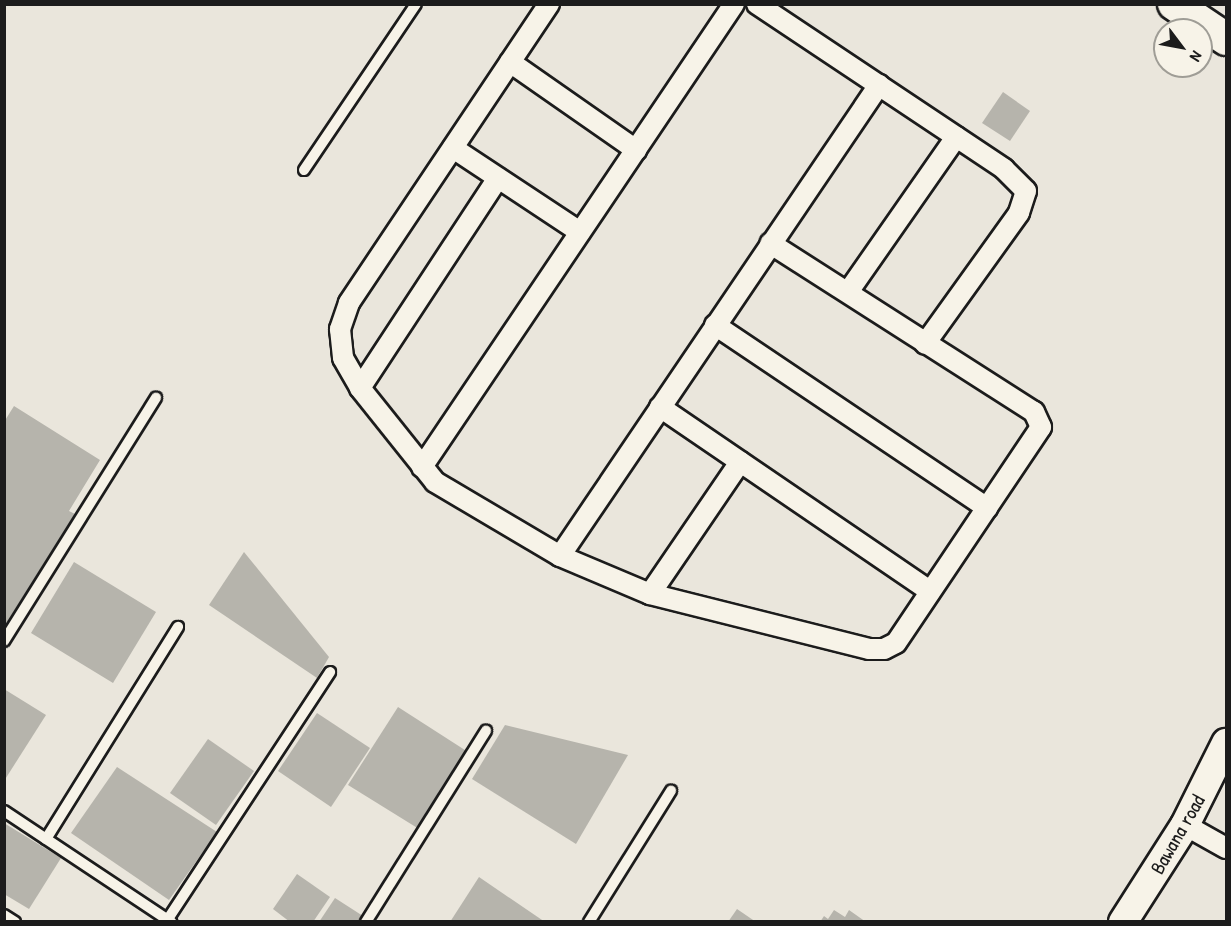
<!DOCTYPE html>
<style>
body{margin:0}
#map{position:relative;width:1231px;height:926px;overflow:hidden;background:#eae6dc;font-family:"Patrick Hand",sans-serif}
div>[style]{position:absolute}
.building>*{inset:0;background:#b6b4ac}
.roads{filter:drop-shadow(2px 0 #1c1c1c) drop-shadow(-2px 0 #1c1c1c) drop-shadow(0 2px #1c1c1c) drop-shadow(0 -2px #1c1c1c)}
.service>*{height:10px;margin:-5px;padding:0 5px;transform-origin:5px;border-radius:5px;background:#f7f3e8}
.minor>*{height:20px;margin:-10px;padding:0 10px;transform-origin:10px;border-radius:10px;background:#f7f3e8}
.secondary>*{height:28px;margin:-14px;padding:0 14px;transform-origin:14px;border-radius:14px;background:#f7f3e8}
.primary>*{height:32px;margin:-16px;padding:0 16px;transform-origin:16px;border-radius:16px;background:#f7f3e8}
span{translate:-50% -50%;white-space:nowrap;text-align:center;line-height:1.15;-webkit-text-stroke:4.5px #f7f3e8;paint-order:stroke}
.street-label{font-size:20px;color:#1c1c1c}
.frame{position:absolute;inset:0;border:6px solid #1c1c1c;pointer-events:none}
.north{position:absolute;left:1153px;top:18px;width:60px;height:60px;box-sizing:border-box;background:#f7f3e8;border:2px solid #9f9d96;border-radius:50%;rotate:122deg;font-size:16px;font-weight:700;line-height:24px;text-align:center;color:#1c1c1c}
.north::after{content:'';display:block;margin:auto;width:21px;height:27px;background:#1c1c1c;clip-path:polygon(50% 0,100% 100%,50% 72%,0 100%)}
</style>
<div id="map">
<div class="building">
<i style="clip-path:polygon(1003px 92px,1030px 111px,1010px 141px,982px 123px)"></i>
<i style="clip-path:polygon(14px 406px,100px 460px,69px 511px,75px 514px,4px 627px,4px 422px)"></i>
<i style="clip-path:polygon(244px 552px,329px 657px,317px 678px,209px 605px)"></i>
<i style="clip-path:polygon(74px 562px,156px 612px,113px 683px,31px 633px)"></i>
<i style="clip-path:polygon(4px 689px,46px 715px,4px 781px)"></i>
<i style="clip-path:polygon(398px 707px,468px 752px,419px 829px,348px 785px)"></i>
<i style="clip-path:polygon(317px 713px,370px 748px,331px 807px,278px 771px)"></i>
<i style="clip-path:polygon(505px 725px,628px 755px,576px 844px,472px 779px)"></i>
<i style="clip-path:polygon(208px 739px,254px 771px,216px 825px,170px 793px)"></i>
<i style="clip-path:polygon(117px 767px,217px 832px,169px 900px,71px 833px)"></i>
<i style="clip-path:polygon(4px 823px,61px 858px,29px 909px,4px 894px)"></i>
<i style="clip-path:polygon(297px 874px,330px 897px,313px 922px,290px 922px,273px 909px)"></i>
<i style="clip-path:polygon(479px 877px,545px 922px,450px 922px)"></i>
<i style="clip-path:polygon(335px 898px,363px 916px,359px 922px,319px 922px)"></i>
<i style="clip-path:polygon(737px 909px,756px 922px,728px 922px)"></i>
<i style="clip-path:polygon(834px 910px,845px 917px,849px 910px,866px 922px,820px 922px,824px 916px,828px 919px)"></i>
</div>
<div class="roads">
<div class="service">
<i style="left:304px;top:170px;width:200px;rotate:-56deg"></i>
<i style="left:4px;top:641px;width:287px;rotate:-58deg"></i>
<i style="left:4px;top:811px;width:201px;rotate:33.6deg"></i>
<i style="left:46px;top:839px;width:250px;rotate:-58.1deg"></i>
<i style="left:4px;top:915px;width:13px;rotate:32deg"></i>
<i style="left:166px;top:922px;width:299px;rotate:-56.7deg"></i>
<i style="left:366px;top:922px;width:226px;rotate:-57.9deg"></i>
<i style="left:589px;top:922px;width:155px;rotate:-58deg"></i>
</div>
<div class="minor">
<i style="left:549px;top:4px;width:360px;rotate:123.8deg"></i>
<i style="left:349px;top:303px;width:28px;rotate:109deg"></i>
<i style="left:340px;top:329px;width:29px;rotate:84deg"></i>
<i style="left:343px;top:358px;width:34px;rotate:60deg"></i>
<i style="left:360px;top:388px;width:120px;rotate:51.4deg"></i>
<i style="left:435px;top:482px;width:145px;rotate:30.6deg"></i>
<i style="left:560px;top:556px;width:98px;rotate:22.9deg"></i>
<i style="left:650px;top:594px;width:226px;rotate:14.1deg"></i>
<i style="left:869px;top:649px;width:15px"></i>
<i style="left:884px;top:649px;width:13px;rotate:-27deg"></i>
<i style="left:896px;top:643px;width:260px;rotate:-56.1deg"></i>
<i style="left:1041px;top:427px;width:17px;rotate:-115deg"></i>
<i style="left:1034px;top:412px;width:313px;rotate:-147.4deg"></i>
<i style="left:757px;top:4px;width:297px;rotate:33.7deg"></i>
<i style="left:1004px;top:169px;width:31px;rotate:45deg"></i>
<i style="left:1026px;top:191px;width:23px;rotate:108deg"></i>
<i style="left:1019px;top:213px;width:161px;rotate:125.7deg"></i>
<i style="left:510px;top:62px;width:154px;rotate:34.9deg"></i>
<i style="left:453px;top:148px;width:152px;rotate:33.5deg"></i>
<i style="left:848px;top:292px;width:189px;rotate:-55.1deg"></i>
<i style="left:715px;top:325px;width:328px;rotate:33.9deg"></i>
<i style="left:360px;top:388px;width:251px;rotate:-56.7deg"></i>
<i style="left:660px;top:407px;width:327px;rotate:34.3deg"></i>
<i style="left:422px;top:467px;width:558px;rotate:-56.03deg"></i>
<i style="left:560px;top:556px;width:569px;rotate:-55.89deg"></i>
<i style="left:650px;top:594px;width:160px;rotate:-55.7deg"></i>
<i style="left:1185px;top:825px;width:47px;rotate:29.3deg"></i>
</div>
<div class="secondary">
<i style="left:1123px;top:922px;width:115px;rotate:-57.4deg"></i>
<i style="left:1185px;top:825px;width:92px;rotate:-63.4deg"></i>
</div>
<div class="primary">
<i style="left:1174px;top:4px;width:63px;rotate:33.9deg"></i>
</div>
</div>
<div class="street-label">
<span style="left:1177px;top:834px;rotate:-60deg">Bawana road</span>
</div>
<div class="frame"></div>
<div class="north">N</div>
</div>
